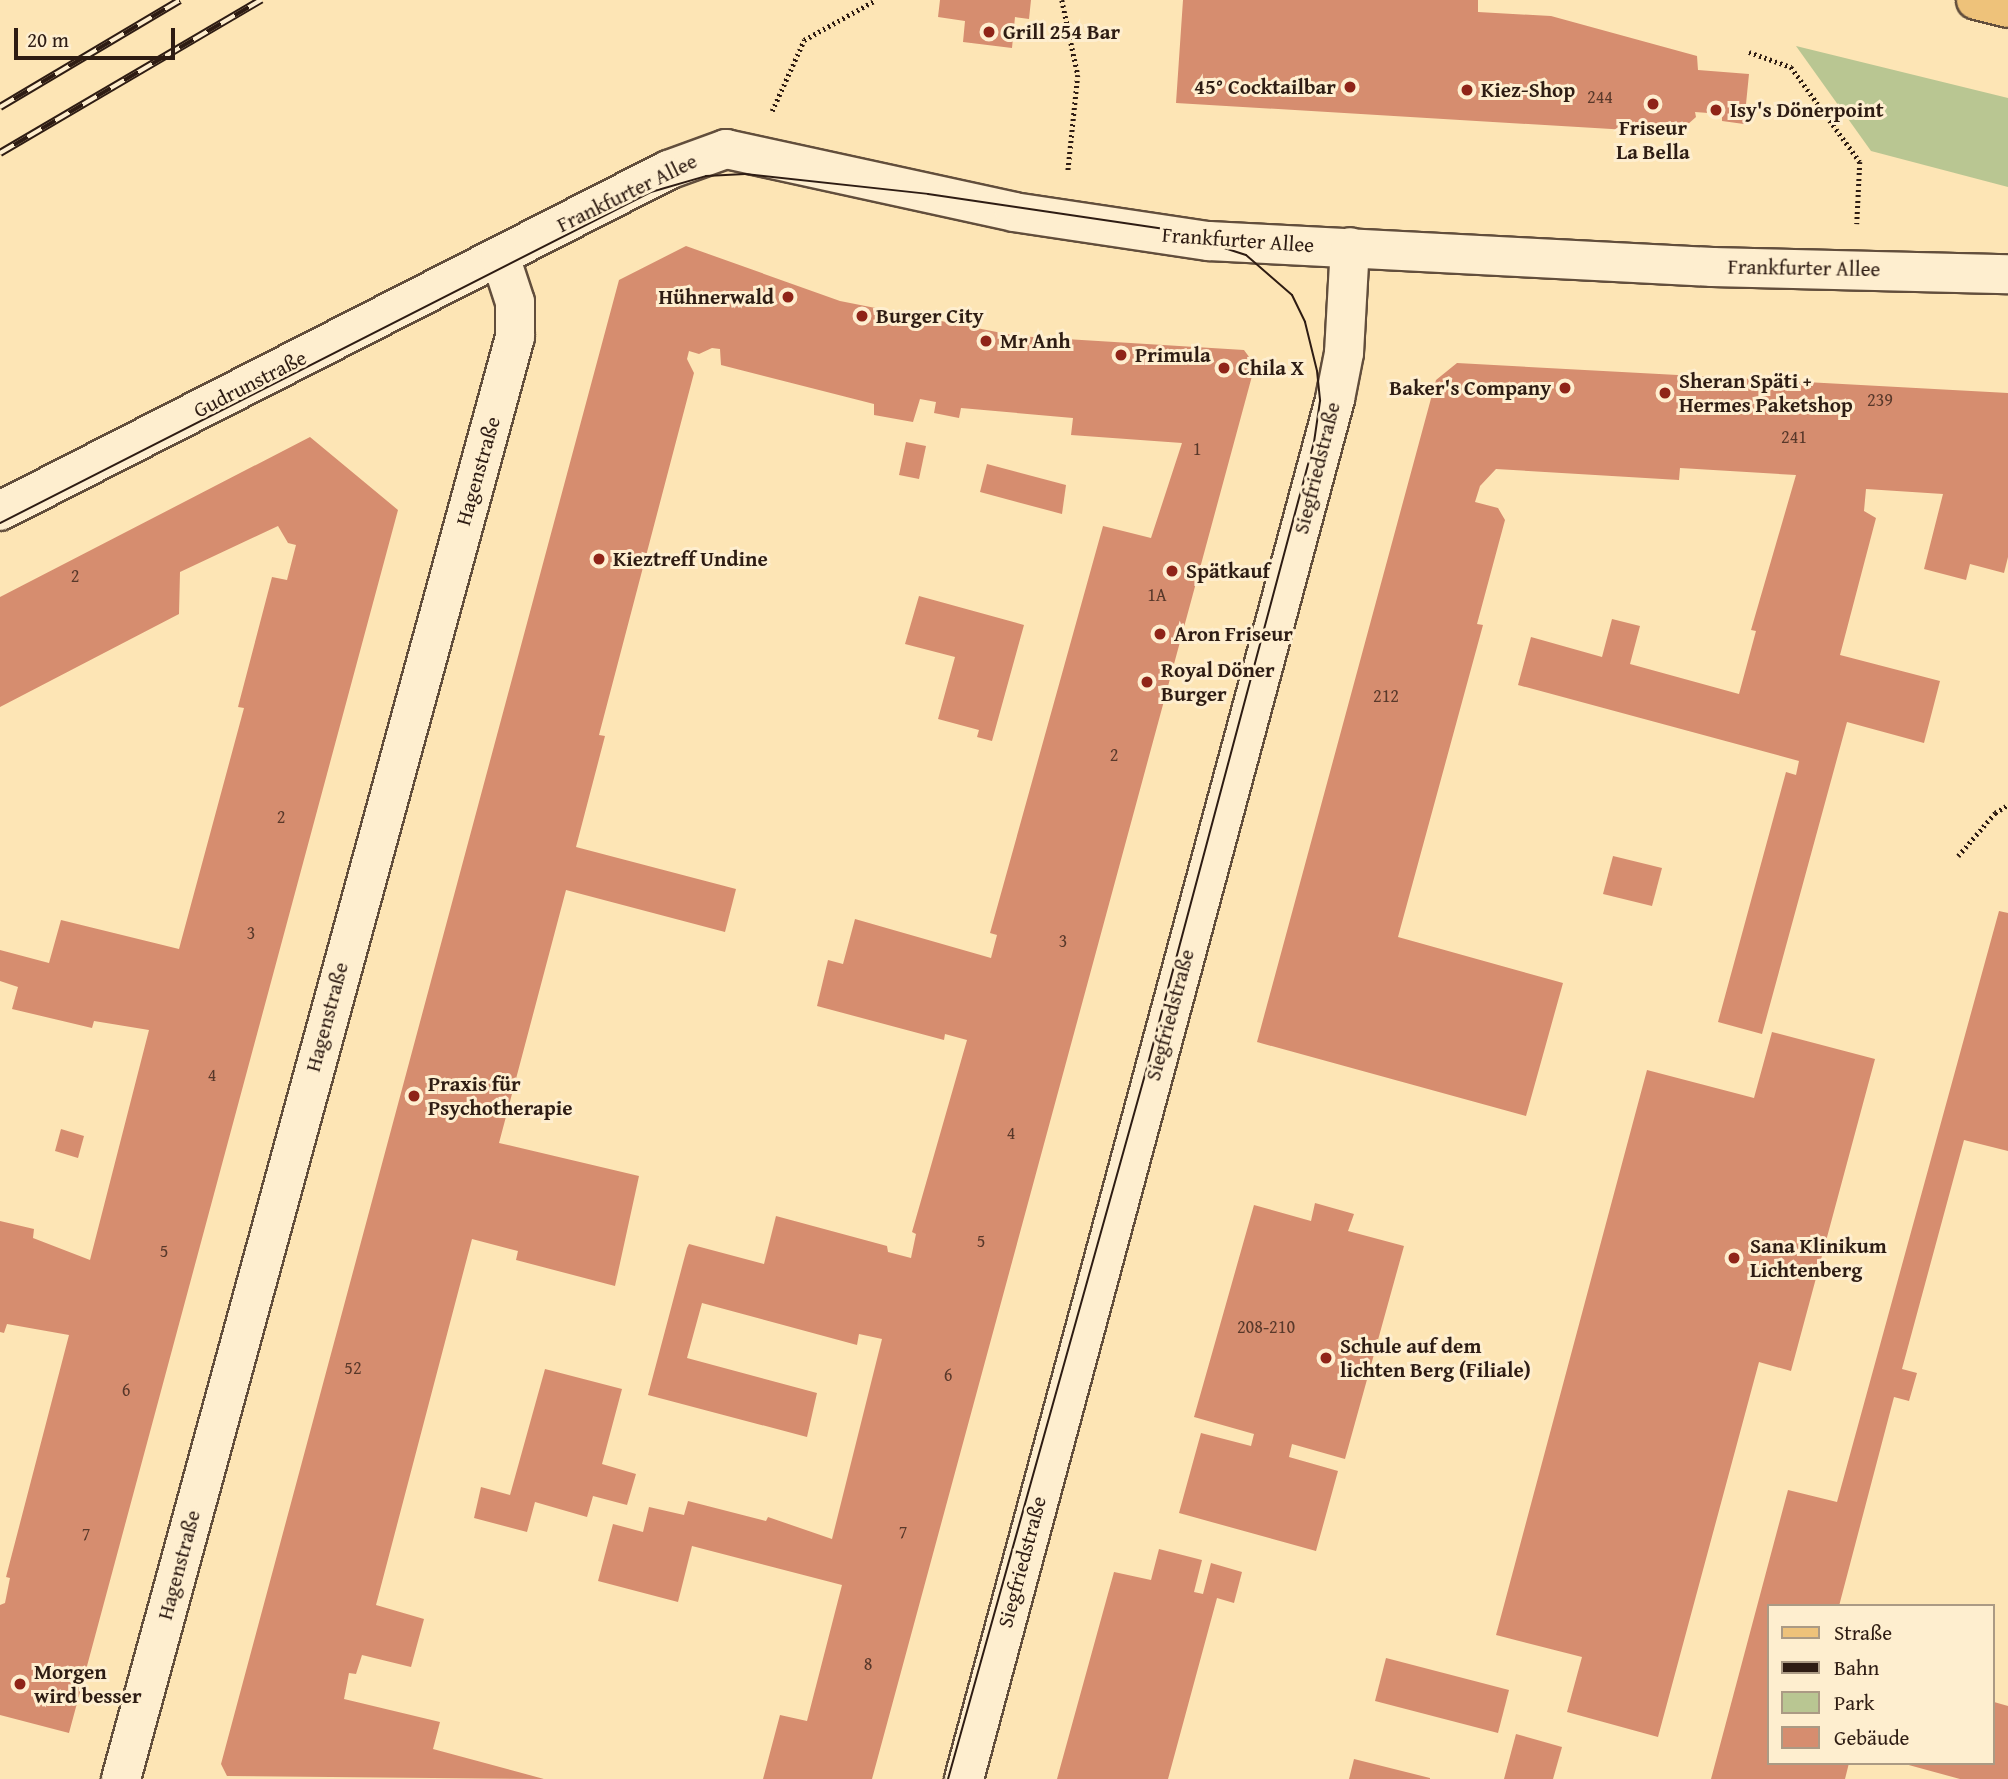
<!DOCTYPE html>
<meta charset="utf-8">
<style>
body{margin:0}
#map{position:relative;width:2008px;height:1779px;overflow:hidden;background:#fde5b5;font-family:"Gentium Book Plus",serif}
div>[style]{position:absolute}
.green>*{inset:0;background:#b9c692}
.building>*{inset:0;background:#d68d6f}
.path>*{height:4.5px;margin-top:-2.25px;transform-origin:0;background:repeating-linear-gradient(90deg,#2e1c13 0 2px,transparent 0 5.5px)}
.roads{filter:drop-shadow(2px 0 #624e3c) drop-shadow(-2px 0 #624e3c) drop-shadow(0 2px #624e3c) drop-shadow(0 -2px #624e3c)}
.street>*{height:38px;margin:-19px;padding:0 19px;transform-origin:19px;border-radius:19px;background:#feeecf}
.primary>*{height:38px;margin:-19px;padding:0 19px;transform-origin:19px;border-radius:19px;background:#eec27a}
.tram>*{height:2px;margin:-1px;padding:0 1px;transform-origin:1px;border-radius:1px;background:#2e1c13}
.rail>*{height:8px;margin-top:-4px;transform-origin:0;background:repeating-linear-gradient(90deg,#feeecf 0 16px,#2e1c13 0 32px);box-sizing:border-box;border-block:2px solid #2e1c13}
.dots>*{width:19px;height:19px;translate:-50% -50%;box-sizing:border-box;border:4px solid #feeecf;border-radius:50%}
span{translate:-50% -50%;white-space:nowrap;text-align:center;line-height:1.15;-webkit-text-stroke:6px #feeecf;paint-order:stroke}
.number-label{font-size:18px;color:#58382a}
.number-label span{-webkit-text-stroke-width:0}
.poi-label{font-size:21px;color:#2e1c13;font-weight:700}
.left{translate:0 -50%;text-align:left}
.right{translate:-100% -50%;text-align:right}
.street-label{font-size:21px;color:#2e1c13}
.legend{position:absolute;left:1767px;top:1604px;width:228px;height:161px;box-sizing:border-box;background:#feeecf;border:2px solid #ab9a84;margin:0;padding:9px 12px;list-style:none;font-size:21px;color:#2e1c13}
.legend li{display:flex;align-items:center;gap:14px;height:35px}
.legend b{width:35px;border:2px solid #ab9a84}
.scale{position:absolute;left:14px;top:28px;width:161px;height:32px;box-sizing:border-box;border:4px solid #2e1c13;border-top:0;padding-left:9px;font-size:21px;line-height:24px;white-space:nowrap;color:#2e1c13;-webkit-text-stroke:5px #feeecf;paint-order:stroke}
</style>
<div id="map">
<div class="green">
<i style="clip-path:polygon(1796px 46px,2008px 98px,2008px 187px,1871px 151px)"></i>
</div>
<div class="building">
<i style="clip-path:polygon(940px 0,1031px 0,1029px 19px,1015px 17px,1012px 48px,963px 42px,965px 21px,938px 17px)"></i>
<i style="clip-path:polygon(1183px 0,1478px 0,1478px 12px,1551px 16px,1697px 56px,1698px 70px,1749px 74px,1744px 124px,1722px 121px,1722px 114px,1695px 112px,1696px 117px,1678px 133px,1176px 103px)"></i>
<i style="clip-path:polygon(686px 246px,840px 301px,1017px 336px,1244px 350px,1255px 365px,872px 1779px,763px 1779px,780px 1715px,807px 1721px,842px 1585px,692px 1546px,678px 1602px,598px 1581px,613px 1524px,643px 1532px,649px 1507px,684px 1515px,688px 1501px,766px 1521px,768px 1517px,832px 1539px,882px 1339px,859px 1334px,857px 1345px,702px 1303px,687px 1358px,817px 1393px,807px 1437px,648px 1395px,687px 1248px,689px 1244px,764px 1264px,776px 1216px,887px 1246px,888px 1252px,911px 1258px,916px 1234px,912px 1232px,967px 1040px,945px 1034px,944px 1040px,817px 1006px,828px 960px,843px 964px,855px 919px,991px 958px,997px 935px,990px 933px,1103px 526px,1151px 538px,1182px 443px,1071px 435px,1073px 418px,961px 408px,959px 418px,934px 413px,936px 402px,920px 399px,913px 422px,874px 415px,874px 404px,721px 365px,720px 349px,712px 348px,699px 354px,689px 351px,687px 359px,694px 373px,599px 735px,605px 736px,576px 847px,736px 889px,725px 932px,566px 890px,499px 1143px,639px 1176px,615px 1286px,516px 1260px,518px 1251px,472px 1239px,376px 1605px,424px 1619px,411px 1667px,362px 1655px,356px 1674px,349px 1673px,344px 1699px,440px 1722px,433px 1749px,544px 1779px,227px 1776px,221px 1764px,619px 280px)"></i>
<i style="clip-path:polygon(1457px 363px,2008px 393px,2008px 557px,2004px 573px,1970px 564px,1966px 580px,1924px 569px,1943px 494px,1866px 489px,1864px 511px,1876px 518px,1840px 655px,1940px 681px,1924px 743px,1847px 722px,1762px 1034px,1718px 1022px,1786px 772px,1796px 775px,1799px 761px,1518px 685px,1531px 637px,1602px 657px,1612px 619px,1640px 626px,1630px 664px,1739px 694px,1756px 631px,1751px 630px,1796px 475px,1680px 468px,1679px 480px,1496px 469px,1480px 486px,1475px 502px,1498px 508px,1505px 520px,1477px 624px,1483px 625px,1398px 937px,1563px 983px,1526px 1116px,1257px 1042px,1436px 380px)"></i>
<i style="clip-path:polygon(310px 437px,398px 510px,69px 1733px,0 1715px,0 1605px,5px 1603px,10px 1578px,6px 1577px,69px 1335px,7px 1324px,4px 1333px,0 1332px,0 1221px,34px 1229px,33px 1238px,90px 1260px,149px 1030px,94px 1021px,92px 1028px,12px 1009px,18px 987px,0 981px,0 950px,49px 963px,61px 920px,179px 949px,244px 708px,238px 707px,272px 577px,287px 580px,296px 545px,288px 543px,278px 526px,180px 572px,179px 614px,0 707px,0 597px)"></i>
<i style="clip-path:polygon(906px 442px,926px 446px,919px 479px,899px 475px)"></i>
<i style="clip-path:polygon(987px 464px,1066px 485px,1062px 514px,980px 492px)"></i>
<i style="clip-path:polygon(919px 596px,1024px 625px,992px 741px,977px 737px,979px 730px,938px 719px,955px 657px,905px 644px)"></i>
<i style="clip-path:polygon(1613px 856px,1662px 868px,1652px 906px,1603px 894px)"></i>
<i style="clip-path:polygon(1999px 911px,2008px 913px,2008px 1151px,1964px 1140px,1902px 1369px,1917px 1373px,1909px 1401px,1894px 1397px,1839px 1606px,1768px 1606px,1768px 1763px,1849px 1763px,1845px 1779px,1711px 1779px,1788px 1490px,1837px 1502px)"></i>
<i style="clip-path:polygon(1772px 1032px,1875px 1059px,1791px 1371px,1759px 1362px,1658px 1737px,1567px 1712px,1582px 1657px,1496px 1635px,1647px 1070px,1754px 1098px)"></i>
<i style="clip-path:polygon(61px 1129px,84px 1136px,78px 1158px,55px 1151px)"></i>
<i style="clip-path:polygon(1315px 1203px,1354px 1214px,1348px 1231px,1404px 1246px,1345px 1459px,1292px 1444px,1289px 1457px,1338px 1471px,1316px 1551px,1179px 1513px,1201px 1433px,1251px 1446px,1254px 1434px,1194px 1417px,1254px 1205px,1311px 1221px)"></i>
<i style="clip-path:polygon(545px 1369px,622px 1389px,602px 1464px,636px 1474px,627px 1505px,593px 1496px,587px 1517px,535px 1502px,527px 1532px,474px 1518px,481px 1487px,510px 1495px)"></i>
<i style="clip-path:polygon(1159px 1549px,1202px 1560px,1194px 1592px,1203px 1594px,1211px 1563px,1242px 1572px,1234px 1603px,1217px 1598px,1168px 1779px,1057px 1779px,1114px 1572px,1151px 1580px)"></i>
<i style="clip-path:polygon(1386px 1658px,1509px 1690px,1498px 1733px,1375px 1701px)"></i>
<i style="clip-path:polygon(1994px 1702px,2008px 1706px,2008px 1779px,1960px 1779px,1905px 1764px,1992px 1763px)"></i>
<i style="clip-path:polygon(1516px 1734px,1562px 1747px,1553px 1779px,1504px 1779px)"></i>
<i style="clip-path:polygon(1354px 1759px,1430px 1778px,1430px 1779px,1349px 1779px)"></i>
</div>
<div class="path">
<i style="left:1062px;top:0;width:77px;rotate:78deg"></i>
<i style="left:1078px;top:75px;width:98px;rotate:95.9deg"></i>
<i style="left:1749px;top:52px;width:45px;rotate:19.7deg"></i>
<i style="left:1791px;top:67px;width:117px;rotate:54deg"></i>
<i style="left:1860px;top:162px;width:62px;rotate:92.8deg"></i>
<i style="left:772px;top:111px;width:78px;rotate:-65.7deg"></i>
<i style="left:804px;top:40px;width:82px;rotate:-29.1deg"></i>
<i style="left:1958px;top:856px;width:57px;rotate:-49.3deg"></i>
<i style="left:1995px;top:813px;width:15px;rotate:-32deg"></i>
</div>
<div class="roads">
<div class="street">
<i style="left:0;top:511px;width:750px;rotate:-27.04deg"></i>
<i style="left:668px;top:170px;width:62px;rotate:-19.9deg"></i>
<i style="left:726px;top:149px;width:295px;rotate:12.3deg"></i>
<i style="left:1014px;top:212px;width:197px;rotate:8.5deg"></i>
<i style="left:1209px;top:241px;width:504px;rotate:2.96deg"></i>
<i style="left:1712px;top:267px;width:296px;rotate:1.4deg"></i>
<i style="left:121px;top:1779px;width:1495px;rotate:-74.72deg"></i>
<i style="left:515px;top:337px;width:35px;rotate:-90deg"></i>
<i style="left:515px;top:302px;width:48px;rotate:-108.1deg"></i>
<i style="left:964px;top:1779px;width:1429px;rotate:-74.95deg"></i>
<i style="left:1335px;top:399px;width:47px;rotate:-78.9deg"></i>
<i style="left:1344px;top:353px;width:106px;rotate:-86.8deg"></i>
</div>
<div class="primary">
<i style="left:1976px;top:0;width:33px;rotate:14deg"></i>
</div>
</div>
<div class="tram">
<i style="left:0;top:523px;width:730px;rotate:-26.95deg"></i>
<i style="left:651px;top:192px;width:57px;rotate:-16.2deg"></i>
<i style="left:706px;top:176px;width:39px;rotate:-3deg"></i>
<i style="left:745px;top:174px;width:184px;rotate:6.2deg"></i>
<i style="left:928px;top:194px;width:241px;rotate:8.4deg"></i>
<i style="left:1166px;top:229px;width:84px;rotate:18deg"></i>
<i style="left:1246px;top:255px;width:61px;rotate:41deg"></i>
<i style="left:1292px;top:295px;width:30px;rotate:64deg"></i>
<i style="left:1305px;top:322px;width:50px;rotate:76.2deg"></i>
<i style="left:1317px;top:371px;width:30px;rotate:84deg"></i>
<i style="left:1320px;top:401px;width:41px;rotate:98.3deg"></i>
<i style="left:1314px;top:442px;width:651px;rotate:104.95deg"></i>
<i style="left:1146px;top:1071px;width:735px;rotate:105.62deg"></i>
</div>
<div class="rail">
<i style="left:0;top:107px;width:209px;rotate:-30.7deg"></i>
<i style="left:0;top:153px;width:303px;rotate:-30.4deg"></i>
</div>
<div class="dots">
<i style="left:989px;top:32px;background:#8f2418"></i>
<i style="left:1350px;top:87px;background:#8f2418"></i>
<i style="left:1467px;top:90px;background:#8f2418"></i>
<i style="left:1653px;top:104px;background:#8f2418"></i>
<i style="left:1716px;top:110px;background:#8f2418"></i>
<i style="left:788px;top:297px;background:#8f2418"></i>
<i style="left:862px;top:316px;background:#8f2418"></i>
<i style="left:986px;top:341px;background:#8f2418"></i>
<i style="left:1121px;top:355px;background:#8f2418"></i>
<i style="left:1224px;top:368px;background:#8f2418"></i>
<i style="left:1565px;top:388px;background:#8f2418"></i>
<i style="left:1665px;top:393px;background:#8f2418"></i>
<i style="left:599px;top:559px;background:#8f2418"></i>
<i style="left:1172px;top:571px;background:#8f2418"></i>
<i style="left:1160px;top:634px;background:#8f2418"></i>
<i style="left:1147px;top:682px;background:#8f2418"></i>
<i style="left:414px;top:1096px;background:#8f2418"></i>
<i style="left:1734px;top:1258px;background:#8f2418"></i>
<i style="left:1326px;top:1358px;background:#8f2418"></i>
<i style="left:20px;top:1684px;background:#8f2418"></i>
</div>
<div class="number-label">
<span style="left:1600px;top:97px">244</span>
<span style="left:1880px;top:400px">239</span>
<span style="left:1794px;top:437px">241</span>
<span style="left:1197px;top:449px">1</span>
<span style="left:75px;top:576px">2</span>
<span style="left:1157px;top:595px">1A</span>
<span style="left:1386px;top:696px">212</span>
<span style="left:1114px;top:755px">2</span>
<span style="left:281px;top:817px">2</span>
<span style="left:251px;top:933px">3</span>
<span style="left:1063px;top:941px">3</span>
<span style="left:212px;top:1075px">4</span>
<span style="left:1011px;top:1133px">4</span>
<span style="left:981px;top:1241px">5</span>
<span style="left:164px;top:1251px">5</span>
<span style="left:1266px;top:1327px">208-210</span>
<span style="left:353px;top:1368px">52</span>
<span style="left:948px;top:1375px">6</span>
<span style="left:126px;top:1390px">6</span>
<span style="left:903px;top:1532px">7</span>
<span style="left:86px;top:1534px">7</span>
<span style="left:868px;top:1664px">8</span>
</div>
<div class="poi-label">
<span class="left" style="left:1003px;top:32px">Grill 254 Bar</span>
<span class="right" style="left:1336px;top:87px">45° Cocktailbar</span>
<span class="left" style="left:1481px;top:90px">Kiez-Shop</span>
<span class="left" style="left:1730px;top:110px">Isy's Dönerpoint</span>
<span style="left:1653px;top:140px">Friseur<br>La Bella</span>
<span class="right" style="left:774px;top:297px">Hühnerwald</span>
<span class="left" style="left:876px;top:316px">Burger City</span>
<span class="left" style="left:1000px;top:341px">Mr Anh</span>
<span class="left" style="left:1135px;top:355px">Primula</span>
<span class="left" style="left:1238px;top:368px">Chila X</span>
<span class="left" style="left:1679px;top:393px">Sheran Späti +<br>Hermes Paketshop</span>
<span class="right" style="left:1551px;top:388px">Baker's Company</span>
<span class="left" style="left:613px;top:559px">Kieztreff Undine</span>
<span class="left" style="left:1186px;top:571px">Spätkauf</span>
<span class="left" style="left:1174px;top:634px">Aron Friseur</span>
<span class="left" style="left:1161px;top:682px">Royal Döner<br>Burger</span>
<span class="left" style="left:428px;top:1096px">Praxis für<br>Psychotherapie</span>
<span class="left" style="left:1750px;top:1258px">Sana Klinikum<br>Lichtenberg</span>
<span class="left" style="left:1340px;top:1358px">Schule auf dem<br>lichten Berg (Filiale)</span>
<span class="left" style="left:34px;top:1684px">Morgen<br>wird besser</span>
</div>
<div class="street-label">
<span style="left:627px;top:193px;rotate:-26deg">Frankfurter Allee</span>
<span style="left:1238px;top:240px;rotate:4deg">Frankfurter Allee</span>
<span style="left:1804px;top:268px;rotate:1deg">Frankfurter Allee</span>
<span style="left:250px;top:384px;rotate:-27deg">Gudrunstraße</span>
<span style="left:1317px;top:468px;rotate:-76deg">Siegfriedstraße</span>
<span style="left:478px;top:471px;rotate:-74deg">Hagenstraße</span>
<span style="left:1170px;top:1015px;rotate:-75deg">Siegfriedstraße</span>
<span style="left:327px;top:1017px;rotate:-75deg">Hagenstraße</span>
<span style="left:1022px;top:1562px;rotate:-75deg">Siegfriedstraße</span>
<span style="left:179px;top:1565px;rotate:-75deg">Hagenstraße</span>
</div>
<ul class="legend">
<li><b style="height:9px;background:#eec27a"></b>Straße</li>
<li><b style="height:9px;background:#2e1c13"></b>Bahn</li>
<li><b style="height:19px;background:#b9c692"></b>Park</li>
<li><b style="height:19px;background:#d68d6f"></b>Gebäude</li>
</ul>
<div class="scale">20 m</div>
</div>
